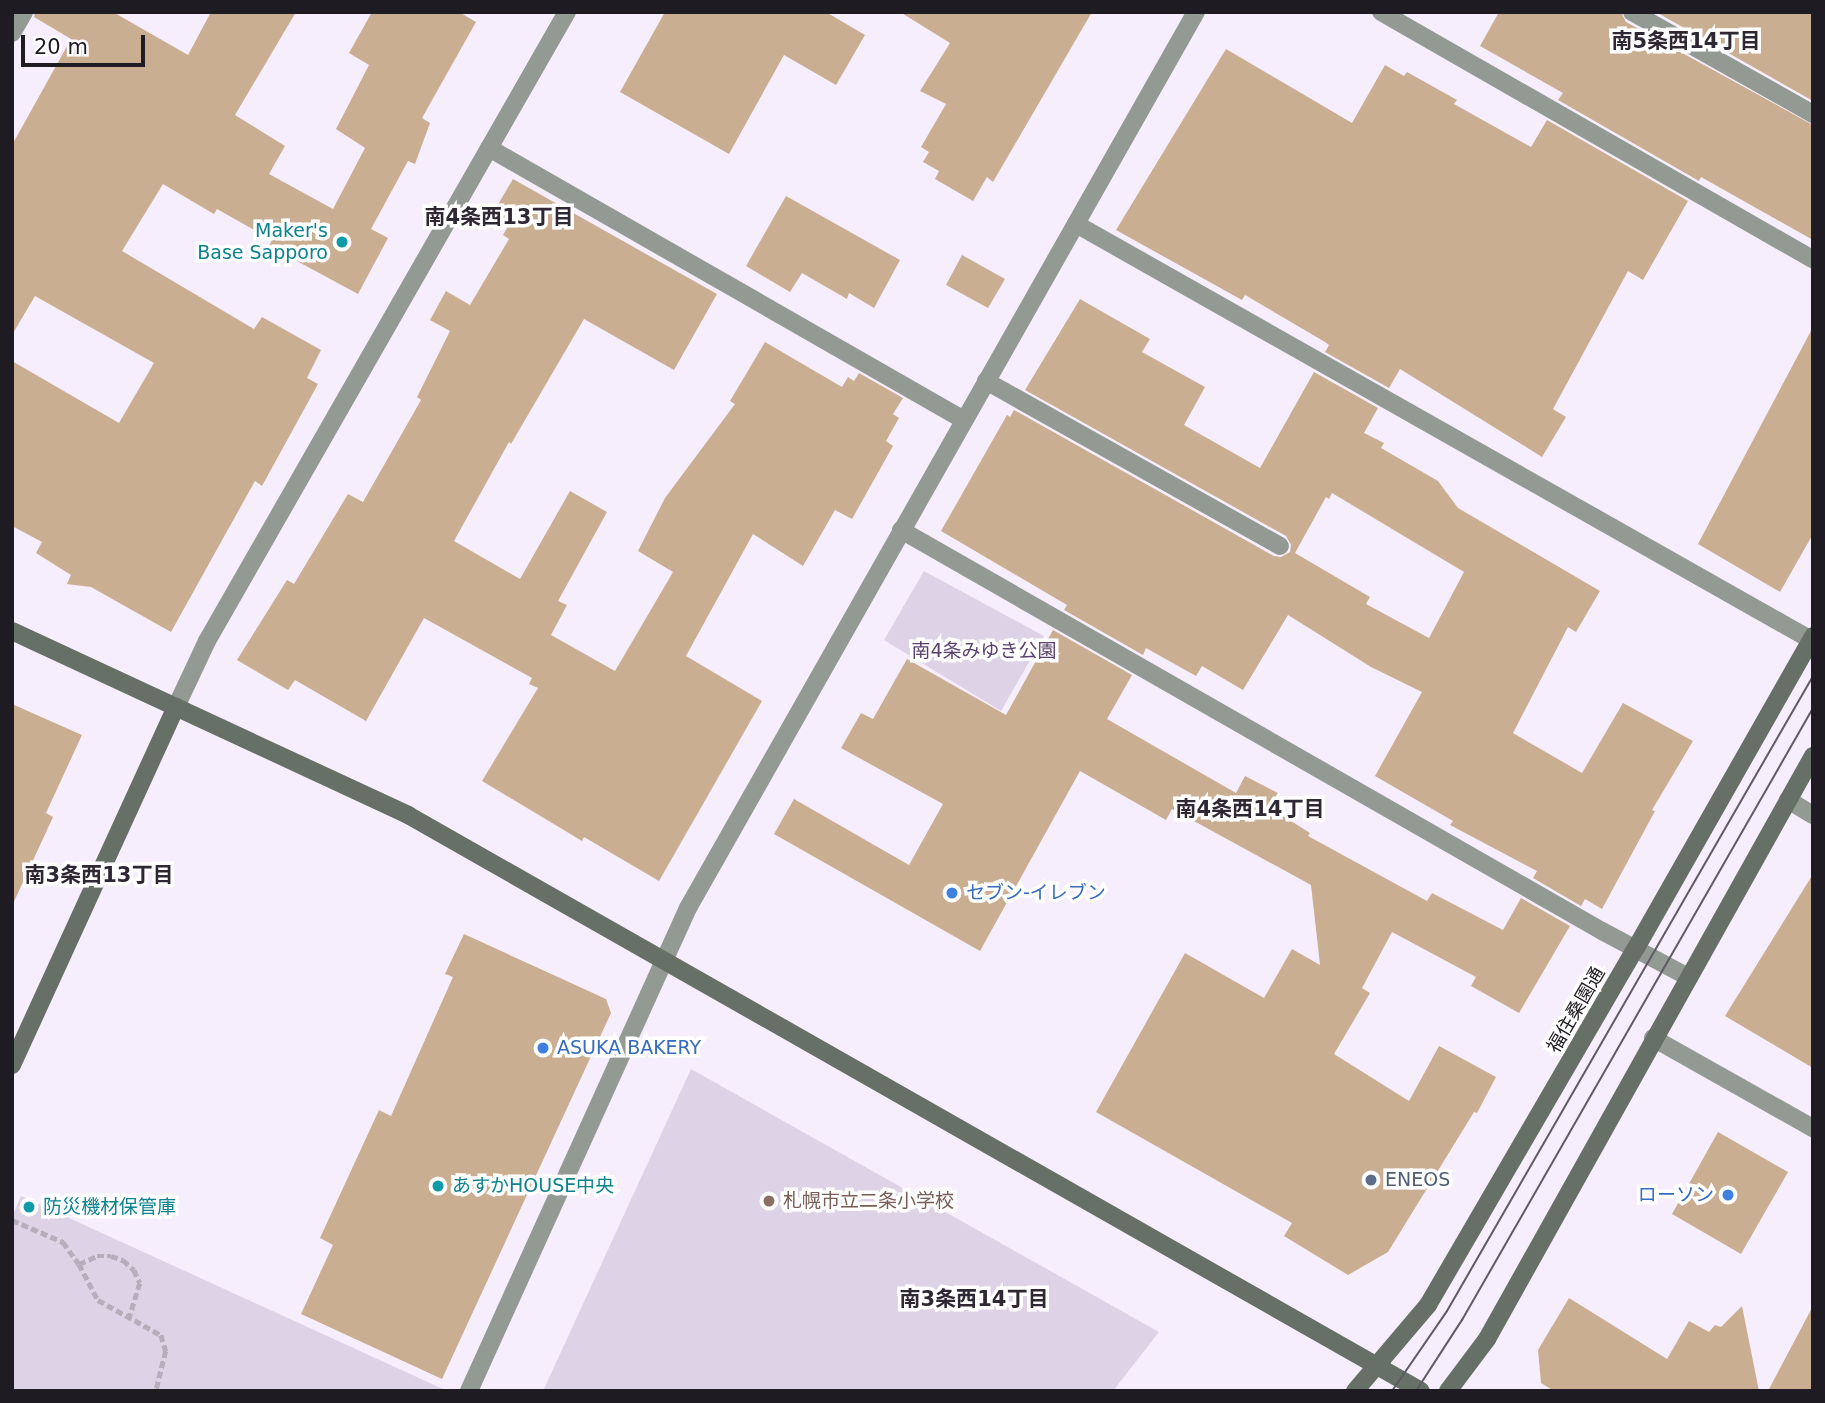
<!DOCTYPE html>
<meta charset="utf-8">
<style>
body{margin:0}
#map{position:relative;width:1825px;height:1403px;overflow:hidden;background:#f7eefd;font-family:"DejaVu Sans","Noto Sans JP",sans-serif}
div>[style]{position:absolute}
.green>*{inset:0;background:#ded2e7}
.building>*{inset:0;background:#caae92}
.path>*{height:4.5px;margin-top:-2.25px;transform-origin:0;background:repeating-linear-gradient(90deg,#b6aebb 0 7px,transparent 0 10.5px)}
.lane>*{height:18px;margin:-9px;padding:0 9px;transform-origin:9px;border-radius:9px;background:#939a94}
.street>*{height:18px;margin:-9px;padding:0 9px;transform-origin:9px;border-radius:9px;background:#939a94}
.secondary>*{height:18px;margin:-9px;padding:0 9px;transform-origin:9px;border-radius:9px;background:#667067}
.tram>*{height:2px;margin:-1px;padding:0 1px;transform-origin:1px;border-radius:1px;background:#5f5a63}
.dots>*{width:19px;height:19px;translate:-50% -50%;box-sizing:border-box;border:4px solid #fff;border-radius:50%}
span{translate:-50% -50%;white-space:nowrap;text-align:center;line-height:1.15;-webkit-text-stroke:7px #fff;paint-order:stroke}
.culture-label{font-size:19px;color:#0d838f}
.right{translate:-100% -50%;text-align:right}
.left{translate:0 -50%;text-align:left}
.park-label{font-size:19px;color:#5c406e}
.shop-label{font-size:19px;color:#366cbe}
.street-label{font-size:19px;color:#1f1b22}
.service-label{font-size:19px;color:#4e5e75}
.education-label{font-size:19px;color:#785e54}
.neighbourhood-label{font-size:21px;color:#2f2734;font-weight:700}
.frame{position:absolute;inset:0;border:14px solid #1f1b22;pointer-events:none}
.scale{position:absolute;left:21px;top:35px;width:124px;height:32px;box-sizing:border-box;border:4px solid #1f1b22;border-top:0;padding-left:9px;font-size:21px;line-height:24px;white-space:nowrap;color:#1f1b22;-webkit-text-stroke:5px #fff;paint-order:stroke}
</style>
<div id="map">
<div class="green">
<i style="clip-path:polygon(924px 571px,1044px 636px,1001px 711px,884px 640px)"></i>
<i style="clip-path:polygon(691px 1069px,1159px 1332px,1113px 1391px,543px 1391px)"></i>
<i style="clip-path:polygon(21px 1196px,443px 1389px,442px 1391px,12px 1391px,12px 1217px)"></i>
</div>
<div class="building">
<i style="clip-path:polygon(35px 12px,113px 12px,188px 55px,211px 12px,296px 12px,235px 115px,285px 146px,269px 174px,333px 209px,365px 148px,336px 129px,369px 65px,349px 53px,372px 12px,459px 12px,476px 22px,422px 118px,430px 123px,415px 164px,408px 161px,371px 229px,388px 238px,358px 294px,269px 246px,272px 240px,217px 209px,214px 214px,163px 184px,122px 251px,254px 329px,262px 317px,321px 350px,307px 378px,318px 384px,262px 486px,255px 481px,171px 632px,91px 587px,67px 584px,71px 575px,36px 553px,42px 542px,12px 526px,12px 361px,119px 423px,154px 363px,35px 296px,12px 335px,12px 145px,71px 39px,34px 17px)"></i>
<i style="clip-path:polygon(665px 12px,826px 12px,865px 35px,836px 85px,784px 55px,729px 154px,620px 92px)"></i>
<i style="clip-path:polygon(900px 12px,1092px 12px,993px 182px,987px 177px,973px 201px,935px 179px,939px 171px,923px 162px,929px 152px,921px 147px,946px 104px,920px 91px,950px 43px)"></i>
<i style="clip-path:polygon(1499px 12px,1621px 12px,1626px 22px,1813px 125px,1813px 240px,1701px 177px,1699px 181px,1558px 100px,1563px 93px,1480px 46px)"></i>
<i style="clip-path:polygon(1656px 12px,1813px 12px,1813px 101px)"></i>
<i style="clip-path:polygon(1226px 49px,1352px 123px,1385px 65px,1404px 76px,1407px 72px,1457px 100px,1454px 104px,1531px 147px,1547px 120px,1688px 201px,1643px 280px,1628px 271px,1553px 409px,1566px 417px,1542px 457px,1400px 369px,1389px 388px,1325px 352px,1329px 345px,1325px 342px,1245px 295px,1242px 300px,1116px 230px)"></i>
<i style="clip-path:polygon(513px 179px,717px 294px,674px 370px,584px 319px,511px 444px,509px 442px,454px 541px,520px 579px,570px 491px,607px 512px,558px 601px,567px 605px,551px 635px,615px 671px,673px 572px,638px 551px,665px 498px,735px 404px,730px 401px,765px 342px,842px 387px,848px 377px,854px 381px,859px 373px,903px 398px,893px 414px,899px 418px,886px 441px,893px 446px,852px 519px,835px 510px,803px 566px,753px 534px,686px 656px,762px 701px,659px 881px,584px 837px,582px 841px,482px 781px,538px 688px,529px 684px,532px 678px,424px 618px,366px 721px,295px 680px,288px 690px,237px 660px,287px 580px,294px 584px,348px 494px,363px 502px,421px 400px,417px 397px,450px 331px,430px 320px,446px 291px,470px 305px,509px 239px,503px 235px,510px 223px,493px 213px)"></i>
<i style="clip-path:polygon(786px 196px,900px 260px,874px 308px,849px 293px,847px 299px,802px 273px,790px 292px,746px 266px)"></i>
<i style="clip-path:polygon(962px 255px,1005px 279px,988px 308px,946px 285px)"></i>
<i style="clip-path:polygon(evenodd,1080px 299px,1150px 339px,1142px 352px,1205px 387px,1184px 425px,1260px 468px,1314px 372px,1378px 408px,1364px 433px,1384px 443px,1381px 448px,1438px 481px,1458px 508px,1600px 591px,1576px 632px,1568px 627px,1513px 733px,1582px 773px,1623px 703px,1693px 741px,1652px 810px,1655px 811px,1602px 909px,1585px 899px,1581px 906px,1533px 878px,1537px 871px,1450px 825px,1453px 821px,1375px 776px,1422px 692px,1371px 667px,1288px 615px,1243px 690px,1202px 666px,1196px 676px,1146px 648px,1143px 655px,1064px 610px,1067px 605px,941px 531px,1007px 415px,1010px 417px,1014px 410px,1274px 556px,1281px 557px,1290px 552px,1291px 545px,1286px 536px,1025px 390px,1080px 299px,1332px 493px,1464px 572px,1429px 638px,1366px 604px,1370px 597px,1295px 553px,1326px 497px,1329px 499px,1332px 493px)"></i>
<i style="clip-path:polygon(1813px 327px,1813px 534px,1780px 592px,1698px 544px)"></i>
<i style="clip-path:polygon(1053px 630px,1132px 675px,1107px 719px,1236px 793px,1245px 776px,1278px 793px,1272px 809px,1310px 833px,1308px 836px,1427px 901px,1432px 893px,1503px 930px,1521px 898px,1570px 926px,1519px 1013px,1471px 986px,1476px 977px,1392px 932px,1362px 988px,1370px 993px,1334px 1054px,1409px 1101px,1439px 1046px,1496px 1077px,1477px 1113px,1474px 1112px,1388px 1252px,1348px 1275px,1284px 1236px,1292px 1223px,1096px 1112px,1185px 953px,1264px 998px,1292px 949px,1320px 965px,1311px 885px,1172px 809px,1166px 820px,1080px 771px,980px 951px,774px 834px,794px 799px,909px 865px,943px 804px,841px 748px,861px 713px,873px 719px,907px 659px,1006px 715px)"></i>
<i style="clip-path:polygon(12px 704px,82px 735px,46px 813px,53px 817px,12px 906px)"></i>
<i style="clip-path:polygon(1813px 874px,1813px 1068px,1725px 1016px)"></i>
<i style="clip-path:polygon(464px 934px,606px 999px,611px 1013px,442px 1379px,301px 1314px,333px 1245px,320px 1238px,379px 1110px,391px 1116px,453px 977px,445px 974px)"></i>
<i style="clip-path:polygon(1718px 1132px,1788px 1172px,1741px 1254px,1672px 1214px)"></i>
<i style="clip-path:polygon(1569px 1298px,1667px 1359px,1689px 1321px,1709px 1332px,1715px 1325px,1721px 1327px,1742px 1306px,1759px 1391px,1554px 1391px,1541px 1383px,1538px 1350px)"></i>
<i style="clip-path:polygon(1813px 1306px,1813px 1391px,1768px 1391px)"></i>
</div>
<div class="path">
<i style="left:12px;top:1220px;width:56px;rotate:23.3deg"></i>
<i style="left:63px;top:1242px;width:27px;rotate:54deg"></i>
<i style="left:79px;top:1264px;width:41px;rotate:62.2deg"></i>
<i style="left:98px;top:1300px;width:72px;rotate:29.1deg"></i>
<i style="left:161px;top:1335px;width:17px;rotate:73deg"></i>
<i style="left:166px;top:1351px;width:41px;rotate:104deg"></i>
<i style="left:79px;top:1264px;width:20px;rotate:-24deg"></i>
<i style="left:97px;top:1256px;width:14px"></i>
<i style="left:111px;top:1256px;width:13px;rotate:18deg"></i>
<i style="left:123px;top:1260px;width:15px;rotate:42deg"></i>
<i style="left:134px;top:1270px;width:14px;rotate:65deg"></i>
<i style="left:140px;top:1283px;width:38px;rotate:107deg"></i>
</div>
<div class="lane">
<i style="left:986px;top:381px;width:337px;rotate:29.3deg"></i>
</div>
<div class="street">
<i style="left:1381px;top:12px;width:498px;rotate:29.8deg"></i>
<i style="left:1632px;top:12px;width:208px;rotate:29.4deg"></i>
<i style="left:12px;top:33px;width:24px;rotate:-60deg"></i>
<i style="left:489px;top:148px;width:547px;rotate:29.8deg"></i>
<i style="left:1076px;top:224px;width:847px;rotate:29.5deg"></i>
<i style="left:901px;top:530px;width:808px;rotate:29.77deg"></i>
<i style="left:1602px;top:931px;width:98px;rotate:28.1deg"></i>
<i style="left:176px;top:707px;width:73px;rotate:-64.8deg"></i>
<i style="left:207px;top:641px;width:725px;rotate:-60.22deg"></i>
<i style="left:1788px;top:800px;width:29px;rotate:31deg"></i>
<i style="left:1653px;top:1038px;width:184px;rotate:29.4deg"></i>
<i style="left:469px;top:1391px;width:530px;rotate:-65.61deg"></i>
<i style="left:688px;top:908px;width:1030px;rotate:-60.45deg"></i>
</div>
<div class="secondary">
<i style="left:12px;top:631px;width:437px;rotate:24.9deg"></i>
<i style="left:408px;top:815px;width:1165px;rotate:29.62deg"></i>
<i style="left:12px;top:1065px;width:394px;rotate:-65.4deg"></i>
<i style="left:1355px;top:1391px;width:113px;rotate:-49.7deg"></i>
<i style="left:1428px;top:1305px;width:413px;rotate:-59.8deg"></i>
<i style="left:1636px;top:948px;width:359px;rotate:-60.4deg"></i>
<i style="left:1448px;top:1391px;width:65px;rotate:-53.1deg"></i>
<i style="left:1487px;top:1339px;width:668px;rotate:-60.79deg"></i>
</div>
<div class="tram">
<i style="left:1392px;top:1391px;width:97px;rotate:-55.5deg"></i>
<i style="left:1447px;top:1311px;width:733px;rotate:-60.04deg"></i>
<i style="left:1416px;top:1391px;width:85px;rotate:-57.1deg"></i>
<i style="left:1462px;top:1320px;width:706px;rotate:-60.16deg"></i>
</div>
<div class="dots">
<i style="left:342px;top:242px;background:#0f9aa8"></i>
<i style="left:952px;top:893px;background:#3f7fe0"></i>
<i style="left:543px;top:1048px;background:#3f7fe0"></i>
<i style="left:1371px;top:1180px;background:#5c6f8a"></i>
<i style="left:438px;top:1186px;background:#0f9aa8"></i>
<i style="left:1728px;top:1195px;background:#3f7fe0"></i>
<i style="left:769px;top:1201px;background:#8d6e63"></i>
<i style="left:29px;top:1207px;background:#0f9aa8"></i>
</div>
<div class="culture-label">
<span class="right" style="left:328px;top:242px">Maker's<br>Base Sapporo</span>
<span class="left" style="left:452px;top:1186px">あすかHOUSE中央</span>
<span class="left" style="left:43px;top:1207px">防災機材保管庫</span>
</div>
<div class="park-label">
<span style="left:984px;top:651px">南4条みゆき公園</span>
</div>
<div class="shop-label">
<span class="left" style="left:966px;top:893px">セブン-イレブン</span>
<span class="left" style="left:557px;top:1048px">ASUKA BAKERY</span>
<span class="right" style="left:1714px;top:1195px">ローソン</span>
</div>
<div class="street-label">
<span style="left:1576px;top:1010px;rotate:-60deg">福住桑園通</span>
</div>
<div class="service-label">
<span class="left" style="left:1385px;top:1180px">ENEOS</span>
</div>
<div class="education-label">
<span class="left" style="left:783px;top:1201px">札幌市立二条小学校</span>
</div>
<div class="neighbourhood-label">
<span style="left:1686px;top:41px">南5条西14丁目</span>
<span style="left:499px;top:217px">南4条西13丁目</span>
<span style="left:1250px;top:809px">南4条西14丁目</span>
<span style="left:99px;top:875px">南3条西13丁目</span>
<span style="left:974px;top:1299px">南3条西14丁目</span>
</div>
<div class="frame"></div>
<div class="scale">20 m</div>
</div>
